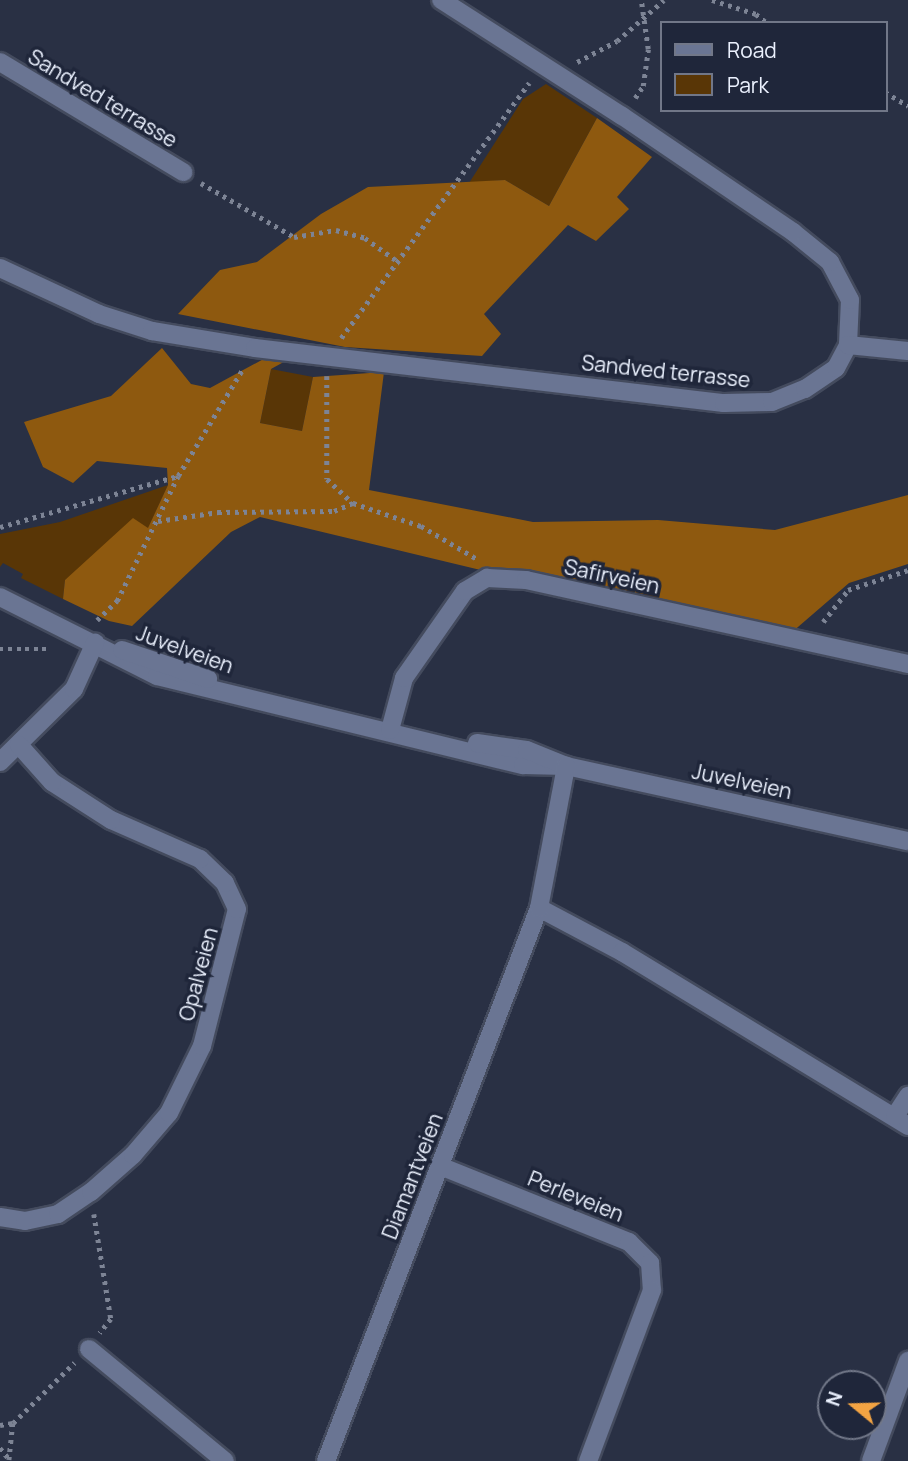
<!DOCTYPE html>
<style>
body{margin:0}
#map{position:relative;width:908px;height:1461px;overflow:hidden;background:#293044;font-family:Manrope,sans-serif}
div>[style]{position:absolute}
.green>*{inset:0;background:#593606}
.forest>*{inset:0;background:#8e590f}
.path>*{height:4.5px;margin-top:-2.25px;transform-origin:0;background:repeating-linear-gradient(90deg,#7d8495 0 3.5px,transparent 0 8.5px)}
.roads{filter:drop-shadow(2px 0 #444b5e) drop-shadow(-2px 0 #444b5e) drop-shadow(0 2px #444b5e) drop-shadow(0 -2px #444b5e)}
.minor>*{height:18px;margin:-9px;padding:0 9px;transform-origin:9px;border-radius:9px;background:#6a7593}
span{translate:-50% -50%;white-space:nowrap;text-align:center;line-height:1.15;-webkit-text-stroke:7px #1f263a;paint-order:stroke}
.street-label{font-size:21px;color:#ebf1fe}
.legend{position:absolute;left:660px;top:21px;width:228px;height:91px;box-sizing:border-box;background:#1f263a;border:2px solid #717788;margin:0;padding:9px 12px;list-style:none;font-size:21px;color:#ebf1fe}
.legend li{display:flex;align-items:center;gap:14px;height:35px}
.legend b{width:35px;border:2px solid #717788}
.north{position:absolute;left:817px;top:1370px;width:70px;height:70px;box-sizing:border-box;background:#1f263a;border:2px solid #717788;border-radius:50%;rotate:289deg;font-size:19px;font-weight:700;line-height:28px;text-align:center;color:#ebf1fe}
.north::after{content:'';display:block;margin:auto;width:24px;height:32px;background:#f3a443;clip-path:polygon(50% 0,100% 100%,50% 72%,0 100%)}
</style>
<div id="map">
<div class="green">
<i style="clip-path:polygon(546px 84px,597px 118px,549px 206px,505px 180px,469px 183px,523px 99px)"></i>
<i style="clip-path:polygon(271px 369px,313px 377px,302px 431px,260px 423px)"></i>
<i style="clip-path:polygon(168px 485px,148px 529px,65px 580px,63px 599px,21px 578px,23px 574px,3px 563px,0 567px,0 534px,60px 522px)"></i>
</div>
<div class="forest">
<i style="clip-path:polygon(597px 118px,652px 157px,617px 197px,629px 209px,596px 241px,568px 225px,484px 314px,501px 334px,482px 356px,345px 347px,178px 314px,220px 270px,257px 262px,321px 214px,368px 187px,505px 180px,549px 206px)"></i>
<i style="clip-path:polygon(162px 348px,191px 384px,210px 388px,271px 355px,291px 358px,271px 369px,260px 423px,302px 431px,313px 377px,384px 372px,369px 490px,533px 522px,658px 520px,775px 530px,908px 495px,908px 564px,849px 583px,791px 633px,493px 573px,260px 517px,231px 532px,132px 626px,109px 621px,63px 599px,65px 580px,133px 518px,148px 528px,168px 485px,167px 468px,97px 461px,73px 483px,43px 467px,24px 422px,111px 396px)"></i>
</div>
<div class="path">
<i style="left:712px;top:0;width:46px;rotate:17.7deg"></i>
<i style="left:756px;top:14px;width:14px;rotate:39deg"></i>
<i style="left:577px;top:62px;width:45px;rotate:-27.7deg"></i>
<i style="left:617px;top:41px;width:62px;rotate:-41.1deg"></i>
<i style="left:885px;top:92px;width:27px;rotate:31deg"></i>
<i style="left:635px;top:98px;width:14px;rotate:-56deg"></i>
<i style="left:643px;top:86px;width:37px;rotate:-82deg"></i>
<i style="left:648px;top:49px;width:49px;rotate:-98.1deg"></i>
<i style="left:201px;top:183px;width:108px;rotate:30.1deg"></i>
<i style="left:294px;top:237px;width:43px;rotate:-9.5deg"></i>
<i style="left:336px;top:230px;width:30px;rotate:15deg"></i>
<i style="left:365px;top:238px;width:43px;rotate:35.5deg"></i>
<i style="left:341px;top:338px;width:317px;rotate:-53.6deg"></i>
<i style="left:327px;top:376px;width:103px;rotate:90deg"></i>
<i style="left:327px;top:479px;width:35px;rotate:43deg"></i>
<i style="left:353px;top:503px;width:72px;rotate:18.7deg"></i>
<i style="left:421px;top:526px;width:65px;rotate:30.5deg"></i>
<i style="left:158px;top:521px;width:61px;rotate:-8.5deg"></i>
<i style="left:218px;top:512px;width:116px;rotate:-0.5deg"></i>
<i style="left:334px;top:511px;width:21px;rotate:-23deg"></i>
<i style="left:0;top:527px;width:185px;rotate:-16deg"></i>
<i style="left:97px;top:620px;width:28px;rotate:-44deg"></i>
<i style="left:117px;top:601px;width:139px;rotate:-64deg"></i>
<i style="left:178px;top:476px;width:127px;rotate:-58.8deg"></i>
<i style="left:823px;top:622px;width:41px;rotate:-52deg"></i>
<i style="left:848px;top:590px;width:63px;rotate:-18.4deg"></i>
<i style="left:0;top:649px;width:50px"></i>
<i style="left:94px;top:1214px;width:106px;rotate:80.8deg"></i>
<i style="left:111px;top:1319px;width:18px;rotate:128deg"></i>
<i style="left:13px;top:1423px;width:86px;rotate:-44.5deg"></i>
<i style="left:0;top:1425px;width:13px;rotate:-9deg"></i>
<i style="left:13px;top:1423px;width:37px;rotate:96deg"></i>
<i style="left:0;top:1448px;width:16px;rotate:50deg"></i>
</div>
<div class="roads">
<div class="minor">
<i style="left:0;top:62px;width:214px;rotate:31deg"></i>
<i style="left:0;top:268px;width:109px;rotate:24.9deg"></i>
<i style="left:99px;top:314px;width:56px;rotate:17.8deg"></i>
<i style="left:152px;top:331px;width:104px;rotate:9.4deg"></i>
<i style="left:255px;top:348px;width:472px;rotate:6.7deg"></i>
<i style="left:724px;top:403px;width:48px;rotate:-1.2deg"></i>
<i style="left:772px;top:402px;width:35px;rotate:-22deg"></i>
<i style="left:805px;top:389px;width:37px;rotate:-34deg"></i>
<i style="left:836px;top:368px;width:26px;rotate:-62deg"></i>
<i style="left:848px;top:345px;width:45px;rotate:-87.5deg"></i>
<i style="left:850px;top:300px;width:43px;rotate:-117.8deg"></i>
<i style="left:830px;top:262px;width:48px;rotate:-141deg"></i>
<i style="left:793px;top:232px;width:207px;rotate:-145.8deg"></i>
<i style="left:622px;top:116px;width:215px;rotate:-147.3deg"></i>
<i style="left:848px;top:345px;width:60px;rotate:5.7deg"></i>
<i style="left:0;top:597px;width:176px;rotate:26.7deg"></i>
<i style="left:157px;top:676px;width:377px;rotate:13.7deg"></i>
<i style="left:523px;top:765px;width:43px;rotate:1.3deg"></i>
<i style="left:122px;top:650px;width:91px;rotate:18.6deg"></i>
<i style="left:390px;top:730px;width:54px;rotate:-74.9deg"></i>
<i style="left:404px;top:678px;width:106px;rotate:-55deg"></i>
<i style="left:465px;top:591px;width:26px;rotate:-31deg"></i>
<i style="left:487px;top:578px;width:39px;rotate:3deg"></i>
<i style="left:526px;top:580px;width:391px;rotate:12.4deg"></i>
<i style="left:477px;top:743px;width:50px;rotate:8deg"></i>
<i style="left:527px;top:750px;width:42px;rotate:22.3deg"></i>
<i style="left:566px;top:766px;width:350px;rotate:12.4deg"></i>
<i style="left:0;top:762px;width:104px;rotate:-44.6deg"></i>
<i style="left:74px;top:689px;width:51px;rotate:-65.5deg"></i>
<i style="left:539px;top:908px;width:94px;rotate:27.9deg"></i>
<i style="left:622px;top:952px;width:335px;rotate:31.3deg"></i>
<i style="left:895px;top:1116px;width:24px;rotate:-57deg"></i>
<i style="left:440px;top:1166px;width:204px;rotate:21.9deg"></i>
<i style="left:629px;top:1242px;width:30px;rotate:45deg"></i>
<i style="left:650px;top:1263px;width:27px;rotate:86deg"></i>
<i style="left:652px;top:1290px;width:183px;rotate:110.5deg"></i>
<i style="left:0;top:1217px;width:25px;rotate:9deg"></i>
<i style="left:25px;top:1221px;width:34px;rotate:-12deg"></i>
<i style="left:58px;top:1214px;width:40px;rotate:-34deg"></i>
<i style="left:91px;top:1192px;width:56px;rotate:-41.4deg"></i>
<i style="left:133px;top:1155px;width:55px;rotate:-49.4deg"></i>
<i style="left:169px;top:1113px;width:75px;rotate:-63.8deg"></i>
<i style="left:202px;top:1046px;width:141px;rotate:-75.7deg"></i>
<i style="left:237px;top:909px;width:29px;rotate:-115deg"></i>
<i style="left:225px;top:883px;width:35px;rotate:-136deg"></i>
<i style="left:200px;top:859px;width:97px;rotate:-156.3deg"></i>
<i style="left:111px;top:820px;width:70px;rotate:-147.2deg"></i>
<i style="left:52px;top:782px;width:50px;rotate:-131.7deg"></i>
<i style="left:89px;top:1349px;width:176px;rotate:39.5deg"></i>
<i style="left:326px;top:1461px;width:593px;rotate:-68.93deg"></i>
<i style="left:539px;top:908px;width:145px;rotate:-79.2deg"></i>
<i style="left:871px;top:1461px;width:107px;rotate:-69.7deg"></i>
</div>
</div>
<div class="street-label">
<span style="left:103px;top:98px;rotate:31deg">Sandved terrasse</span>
<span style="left:666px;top:371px;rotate:6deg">Sandved terrasse</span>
<span style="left:612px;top:576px;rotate:12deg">Safirveien</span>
<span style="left:185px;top:649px;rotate:20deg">Juvelveien</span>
<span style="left:742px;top:781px;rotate:12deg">Juvelveien</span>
<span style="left:198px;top:974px;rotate:-75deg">Opalveien</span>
<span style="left:412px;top:1176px;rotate:-69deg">Diamantveien</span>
<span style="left:576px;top:1196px;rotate:22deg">Perleveien</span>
</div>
<ul class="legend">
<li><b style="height:9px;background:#6a7593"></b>Road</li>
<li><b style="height:19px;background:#593606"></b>Park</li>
</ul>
<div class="north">N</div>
</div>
